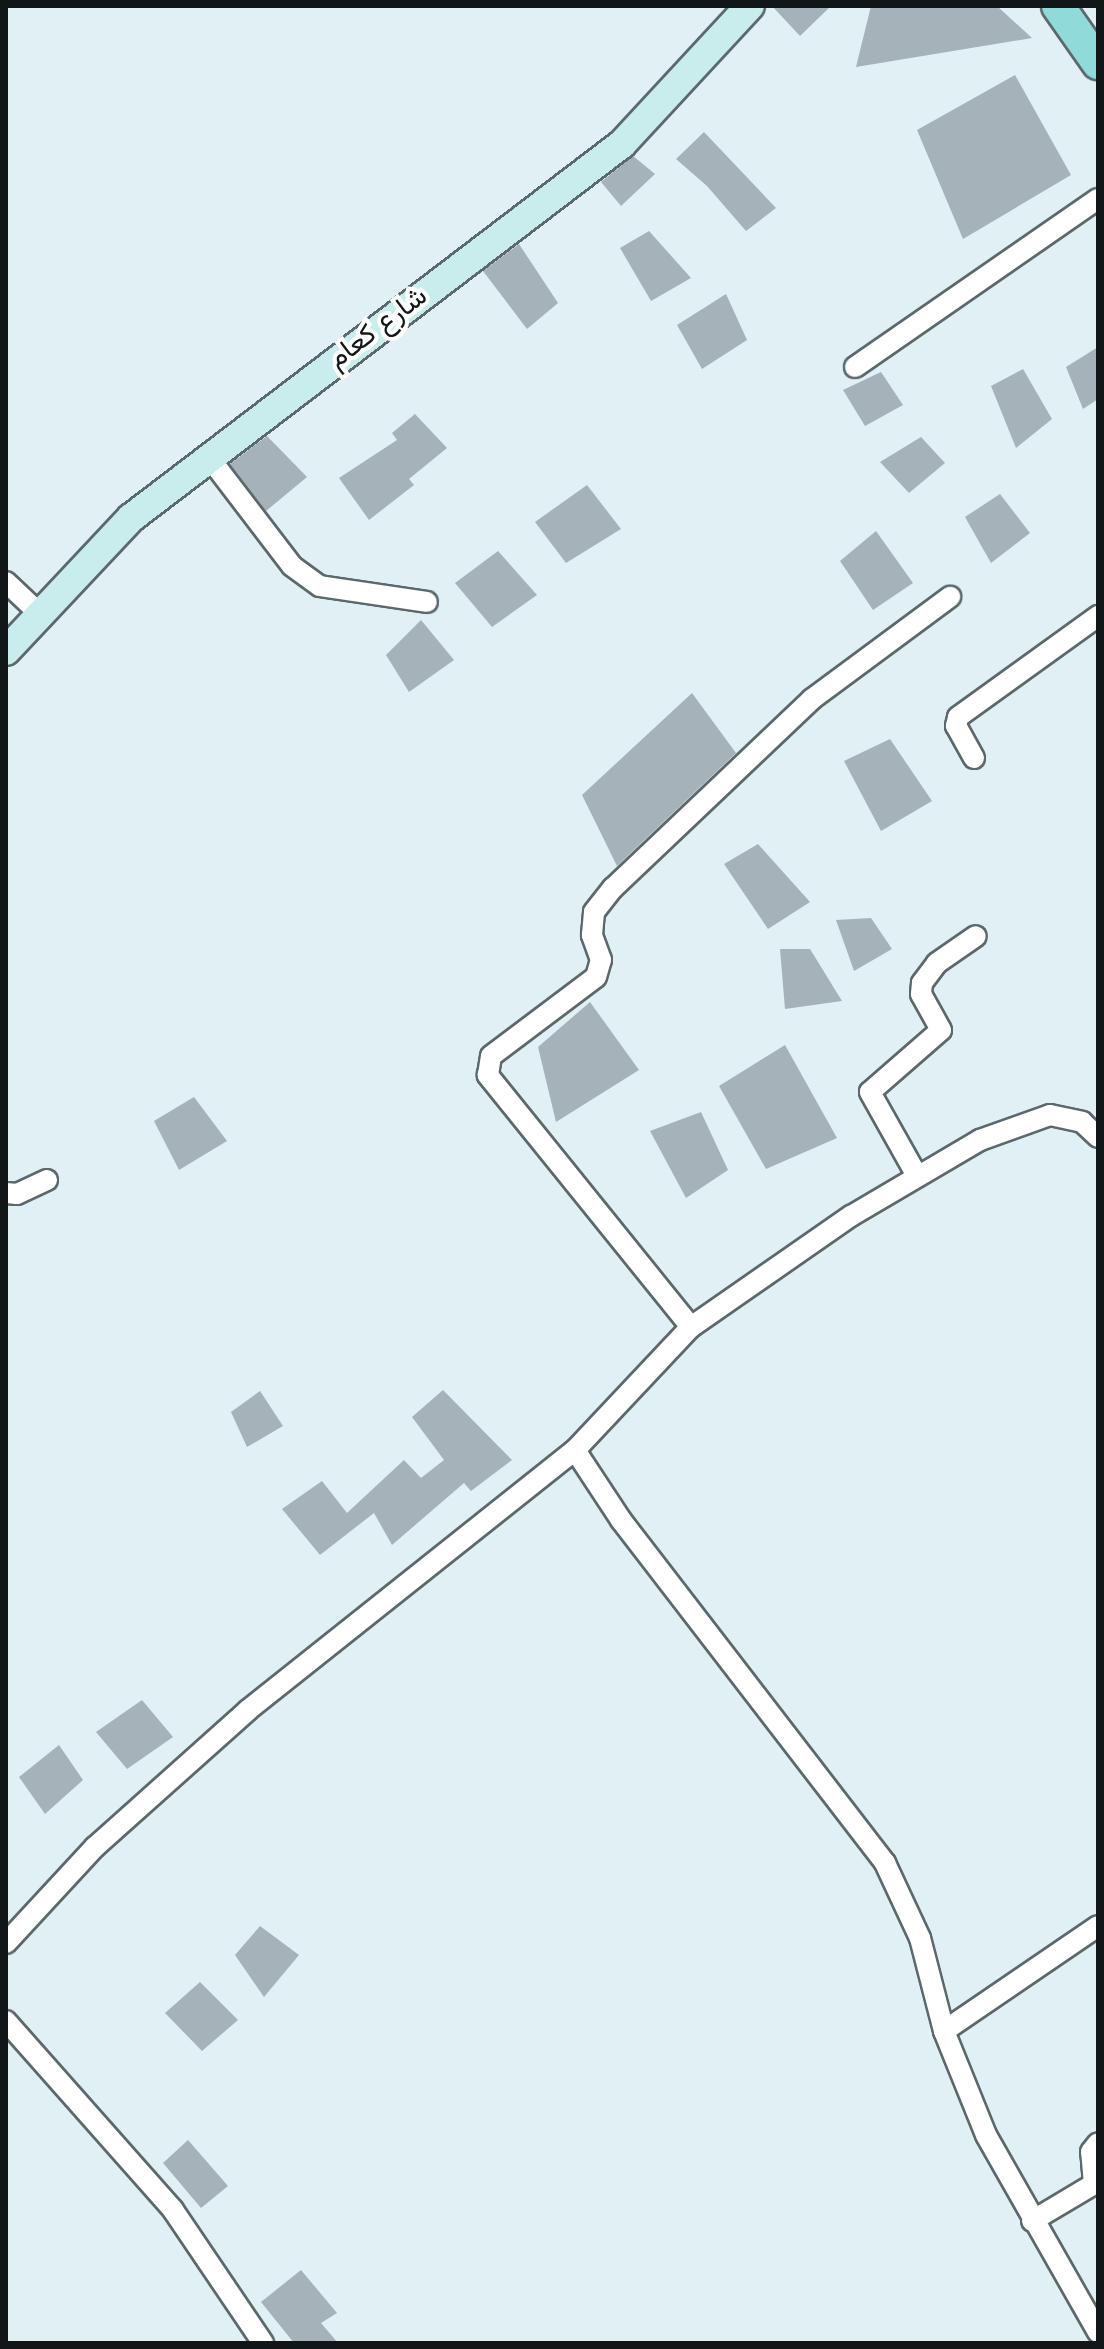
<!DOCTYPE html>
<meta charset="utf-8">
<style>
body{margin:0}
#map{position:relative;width:1104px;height:2349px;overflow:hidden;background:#e0f0f4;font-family:Roboto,Vazirmatn,sans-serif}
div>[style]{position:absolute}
.building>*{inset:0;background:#a6b2ba}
.roads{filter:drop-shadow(2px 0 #5b686c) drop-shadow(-2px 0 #5b686c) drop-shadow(0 2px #5b686c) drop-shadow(0 -2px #5b686c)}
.street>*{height:20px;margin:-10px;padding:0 10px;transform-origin:10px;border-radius:10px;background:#fff}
.secondary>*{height:28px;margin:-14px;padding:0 14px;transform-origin:14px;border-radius:14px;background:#c8edec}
.primary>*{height:32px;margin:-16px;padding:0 16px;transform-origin:16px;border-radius:16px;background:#90dad9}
span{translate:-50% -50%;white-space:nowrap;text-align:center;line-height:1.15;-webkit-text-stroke:8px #fff;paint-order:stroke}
.street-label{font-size:28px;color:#111718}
.frame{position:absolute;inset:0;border:8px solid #111718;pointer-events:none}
</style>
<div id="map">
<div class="building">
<i style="clip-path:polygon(772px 6px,831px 6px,800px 36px)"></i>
<i style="clip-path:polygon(871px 6px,997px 6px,1032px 38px,856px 67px)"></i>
<i style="clip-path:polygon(1015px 75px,1071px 175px,963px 239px,917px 130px)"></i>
<i style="clip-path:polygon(704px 132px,776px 208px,746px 231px,707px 186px,676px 159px)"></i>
<i style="clip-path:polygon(633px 156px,655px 174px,621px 206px,601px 182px)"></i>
<i style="clip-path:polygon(649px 231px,691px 278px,651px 301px,620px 248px)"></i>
<i style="clip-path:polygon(519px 244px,558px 303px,527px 329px,483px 271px)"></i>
<i style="clip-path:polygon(726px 294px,747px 340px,702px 369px,677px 325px)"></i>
<i style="clip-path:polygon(1098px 347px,1098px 399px,1083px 409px,1066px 367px)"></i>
<i style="clip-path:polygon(1023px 369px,1052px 419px,1016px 448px,991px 386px)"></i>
<i style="clip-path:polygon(881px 372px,903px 405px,865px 426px,843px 390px)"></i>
<i style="clip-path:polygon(415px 414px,447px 448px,409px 479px,414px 485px,369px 520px,339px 478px,397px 440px,392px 433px)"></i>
<i style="clip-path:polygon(267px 436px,307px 477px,266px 511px,230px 464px)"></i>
<i style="clip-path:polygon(921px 437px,945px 463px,909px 493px,880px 462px)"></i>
<i style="clip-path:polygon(587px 485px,621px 529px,566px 563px,535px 522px)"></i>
<i style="clip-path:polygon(1000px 494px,1030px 533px,991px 563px,965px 517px)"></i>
<i style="clip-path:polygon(876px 531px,913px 583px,873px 610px,840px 561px)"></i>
<i style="clip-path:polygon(498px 551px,537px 595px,492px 627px,455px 583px)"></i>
<i style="clip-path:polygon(421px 620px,454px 660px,409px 692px,386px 655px)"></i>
<i style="clip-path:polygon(692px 693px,736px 753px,617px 866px,582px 795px)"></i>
<i style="clip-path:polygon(890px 739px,932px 801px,881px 831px,844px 761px)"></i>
<i style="clip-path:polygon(758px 844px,810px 902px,768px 929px,724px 864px)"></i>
<i style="clip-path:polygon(871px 918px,892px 949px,854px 971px,836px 920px)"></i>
<i style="clip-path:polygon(780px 949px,810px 949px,842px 1001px,785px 1009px)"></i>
<i style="clip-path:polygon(590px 1002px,639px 1070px,556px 1122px,538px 1047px)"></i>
<i style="clip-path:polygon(785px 1045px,837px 1138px,766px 1169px,719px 1086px)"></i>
<i style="clip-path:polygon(194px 1097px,227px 1141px,179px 1170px,154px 1121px)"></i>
<i style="clip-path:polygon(701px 1112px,728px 1170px,686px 1198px,650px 1131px)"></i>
<i style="clip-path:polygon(443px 1390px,512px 1460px,471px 1491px,464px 1483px,392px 1545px,374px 1513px,320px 1555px,282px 1509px,322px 1481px,347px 1513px,404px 1460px,421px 1478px,444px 1460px,412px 1417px)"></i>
<i style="clip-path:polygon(260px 1391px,283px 1426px,247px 1447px,231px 1412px)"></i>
<i style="clip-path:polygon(142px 1700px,173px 1737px,127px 1769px,96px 1732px)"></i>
<i style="clip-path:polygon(59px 1745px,83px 1780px,45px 1814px,19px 1777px)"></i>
<i style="clip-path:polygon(260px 1926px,299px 1955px,264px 1997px,235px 1955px)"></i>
<i style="clip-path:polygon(200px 1982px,238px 2020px,202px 2051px,165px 2013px)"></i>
<i style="clip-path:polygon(188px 2140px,228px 2186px,201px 2208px,163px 2163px)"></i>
<i style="clip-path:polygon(301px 2270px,337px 2313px,321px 2323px,338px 2343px,294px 2343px,261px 2302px)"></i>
</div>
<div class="roads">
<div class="street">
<i style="left:855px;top:367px;width:295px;rotate:-34.7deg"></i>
<i style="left:208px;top:456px;width:138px;rotate:52.6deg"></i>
<i style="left:292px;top:566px;width:34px;rotate:36deg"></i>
<i style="left:320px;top:586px;width:108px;rotate:8.5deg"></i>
<i style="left:6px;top:582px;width:47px;rotate:43.3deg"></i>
<i style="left:974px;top:758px;width:37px;rotate:-119deg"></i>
<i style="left:956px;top:726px;width:9px;rotate:-77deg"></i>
<i style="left:958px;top:717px;width:173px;rotate:-35.8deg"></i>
<i style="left:916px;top:1174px;width:94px;rotate:-119.3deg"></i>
<i style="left:870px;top:1092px;width:94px;rotate:-41.1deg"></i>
<i style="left:941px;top:1030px;width:41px;rotate:-119.1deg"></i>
<i style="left:921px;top:994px;width:11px;rotate:-85deg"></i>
<i style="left:922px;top:983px;width:25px;rotate:-53deg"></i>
<i style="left:937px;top:963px;width:47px;rotate:-34.7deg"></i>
<i style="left:6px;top:1193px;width:11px;rotate:5deg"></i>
<i style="left:17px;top:1194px;width:33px;rotate:-25deg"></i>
<i style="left:691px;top:1327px;width:324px;rotate:-128.9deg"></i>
<i style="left:488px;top:1075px;width:19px;rotate:-81deg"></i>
<i style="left:491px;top:1056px;width:131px;rotate:-37deg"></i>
<i style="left:596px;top:977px;width:18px;rotate:-74deg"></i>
<i style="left:601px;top:960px;width:27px;rotate:-110deg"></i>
<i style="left:592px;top:935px;width:23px;rotate:-85deg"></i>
<i style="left:594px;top:912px;width:31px;rotate:-52deg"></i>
<i style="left:613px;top:888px;width:274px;rotate:-43.5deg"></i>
<i style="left:812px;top:699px;width:172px;rotate:-36.5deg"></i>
<i style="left:575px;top:1450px;width:84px;rotate:56.7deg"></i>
<i style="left:621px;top:1520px;width:433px;rotate:52.4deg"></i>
<i style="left:885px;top:1863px;width:83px;rotate:65deg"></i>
<i style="left:920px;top:1938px;width:96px;rotate:75.5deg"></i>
<i style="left:944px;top:2031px;width:112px;rotate:68deg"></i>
<i style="left:986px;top:2135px;width:227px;rotate:60.4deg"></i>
<i style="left:6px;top:1943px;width:131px;rotate:-47.2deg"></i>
<i style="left:95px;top:1847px;width:205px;rotate:-41.8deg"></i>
<i style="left:248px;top:1710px;width:418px;rotate:-38.5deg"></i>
<i style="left:575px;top:1450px;width:169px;rotate:-46.7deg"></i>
<i style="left:691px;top:1327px;width:195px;rotate:-34.8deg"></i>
<i style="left:851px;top:1216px;width:150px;rotate:-30.5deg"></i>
<i style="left:980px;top:1140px;width:74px;rotate:-19.7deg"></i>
<i style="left:1050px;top:1115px;width:33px;rotate:12deg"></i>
<i style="left:1082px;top:1122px;width:22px;rotate:43deg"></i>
<i style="left:6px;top:2021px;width:252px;rotate:48.5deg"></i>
<i style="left:173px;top:2210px;width:161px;rotate:55.9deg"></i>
<i style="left:944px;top:2031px;width:186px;rotate:-34.3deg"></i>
<i style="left:1032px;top:2221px;width:72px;rotate:-30.8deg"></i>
<i style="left:1094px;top:2184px;width:32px;rotate:-95deg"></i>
<i style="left:1091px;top:2152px;width:11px;rotate:-52deg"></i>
</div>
<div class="secondary">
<i style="left:6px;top:651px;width:183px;rotate:-46.8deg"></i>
<i style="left:131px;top:518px;width:617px;rotate:-37.3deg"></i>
<i style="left:622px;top:144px;width:188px;rotate:-47.2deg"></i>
</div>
<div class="primary">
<i style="left:1058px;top:6px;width:70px;rotate:54.9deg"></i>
</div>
</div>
<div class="street-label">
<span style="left:377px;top:327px;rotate:-37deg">شارع كعام</span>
</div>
<div class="frame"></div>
</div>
